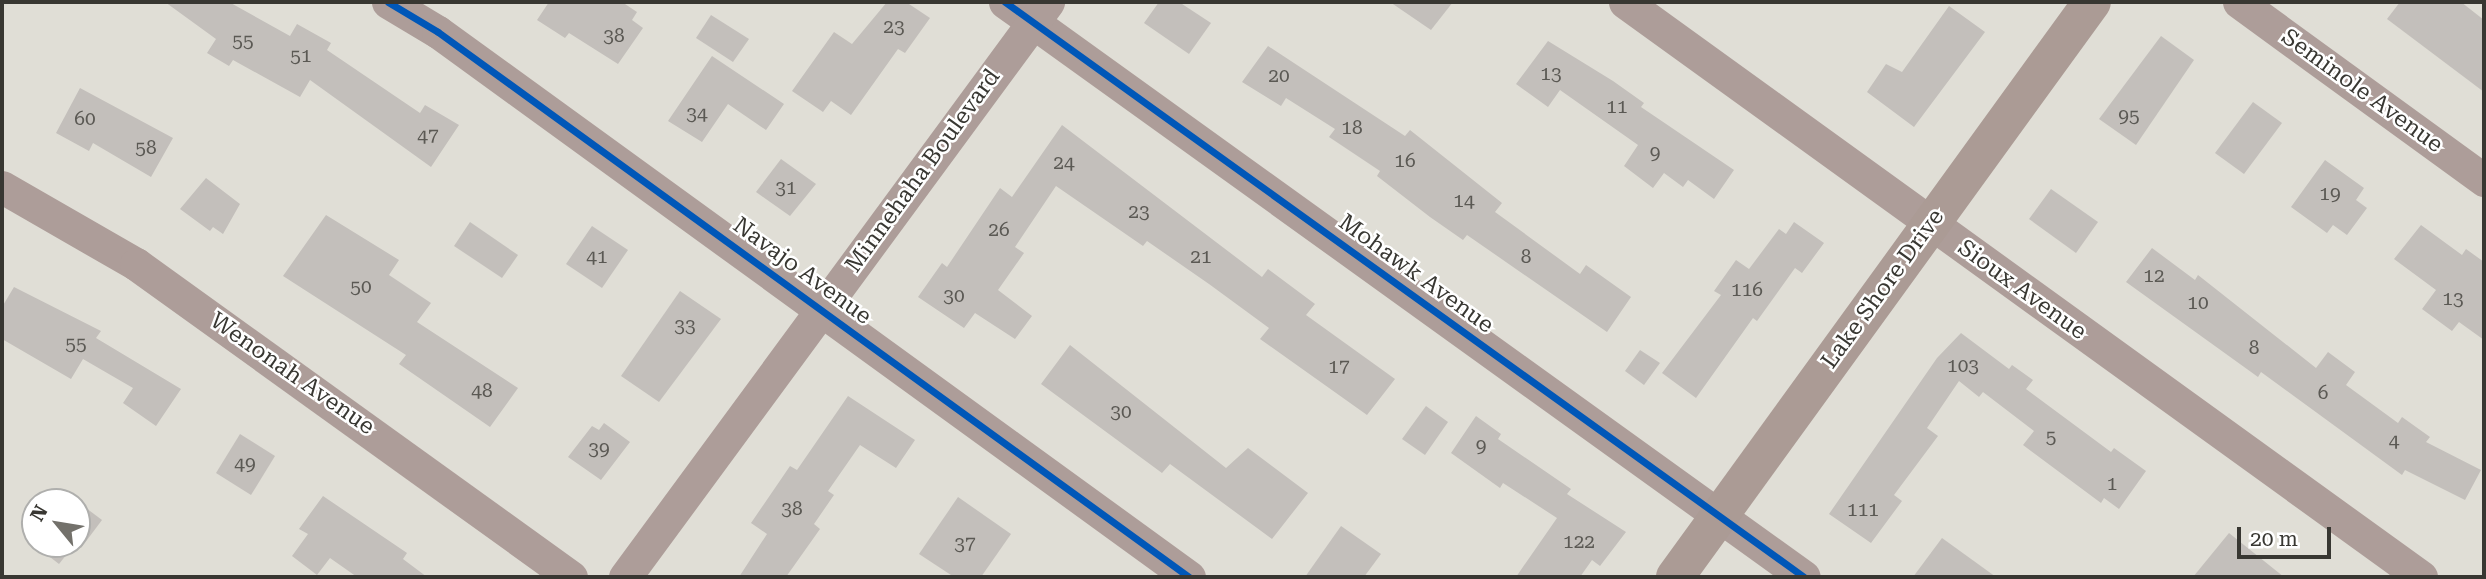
<!DOCTYPE html>
<style>
body{margin:0}
#map{position:relative;width:2486px;height:579px;overflow:hidden;background:#e0ded6;font-family:"Roboto Serif",serif}
div>[style]{position:absolute}
.building>*{inset:0;background:#c3bfbb}
.street>*{height:33px;margin:-16.5px;padding:0 16.5px;transform-origin:16.5px;border-radius:16.5px;background:#ad9d99}
.secondary>*{height:38px;margin:-19px;padding:0 19px;transform-origin:19px;border-radius:19px;background:#ab9b95}
.cycleway>*{height:7px;margin:-3.5px;padding:0 3.5px;transform-origin:3.5px;border-radius:3.5px;background:#0057b8}
span{translate:-50% -50%;white-space:nowrap;text-align:center;line-height:1.15;-webkit-text-stroke:5px #fff;paint-order:stroke}
.number-label{font-size:19px;color:#5b5954}
.number-label span{-webkit-text-stroke-width:0}
.street-label{font-size:23px;color:#383732}
.frame{position:absolute;inset:0;border:4px solid #383732;pointer-events:none}
.north{position:absolute;left:21px;top:488px;width:70px;height:70px;box-sizing:border-box;background:#fff;border:2px solid #afafad;border-radius:50%;rotate:300deg;font-size:19px;font-weight:700;line-height:28px;text-align:center;color:#383732}
.north::after{content:'';display:block;margin:auto;width:24px;height:32px;background:#73716b;clip-path:polygon(50% 0,100% 100%,50% 72%,0 100%)}
.scale{position:absolute;left:2237px;top:527px;width:94px;height:32px;box-sizing:border-box;border:4px solid #383732;border-top:0;padding-left:9px;font-size:21px;line-height:24px;white-space:nowrap;color:#383732;-webkit-text-stroke:5px #fff;paint-order:stroke}
</style>
<div id="map">
<div class="building">
<i style="clip-path:polygon(165px 2px,229px 2px,290px 36px,297px 24px,331px 43px,327px 50px,420px 113px,425px 105px,459px 125px,431px 167px,310px 80px,300px 97px,233px 60px,229px 66px,207px 53px,216px 39px)"></i>
<i style="clip-path:polygon(549px 2px,622px 2px,637px 12px,632px 20px,643px 28px,618px 64px,569px 33px,565px 38px,537px 20px)"></i>
<i style="clip-path:polygon(887px 2px,906px 2px,930px 18px,905px 53px,898px 49px,851px 115px,831px 101px,823px 112px,792px 91px,834px 32px,852px 44px)"></i>
<i style="clip-path:polygon(1159px 2px,1179px 2px,1211px 23px,1189px 54px,1144px 23px)"></i>
<i style="clip-path:polygon(1390px 2px,1453px 2px,1431px 30px)"></i>
<i style="clip-path:polygon(2400px 2px,2461px 2px,2484px 20px,2484px 92px,2387px 19px)"></i>
<i style="clip-path:polygon(1949px 6px,1985px 32px,1914px 127px,1867px 92px,1886px 64px,1902px 72px)"></i>
<i style="clip-path:polygon(711px 15px,749px 39px,733px 62px,696px 38px)"></i>
<i style="clip-path:polygon(2161px 36px,2194px 60px,2136px 145px,2099px 119px)"></i>
<i style="clip-path:polygon(1548px 41px,1613px 81px,1644px 103px,1641px 107px,1734px 170px,1714px 199px,1688px 180px,1683px 187px,1664px 173px,1653px 188px,1624px 166px,1638px 145px,1560px 90px,1548px 107px,1516px 84px)"></i>
<i style="clip-path:polygon(1268px 46px,1405px 136px,1410px 130px,1502px 203px,1495px 212px,1580px 274px,1586px 265px,1631px 297px,1607px 332px,1467px 235px,1463px 240px,1430px 217px,1377px 176px,1380px 171px,1329px 137px,1335px 129px,1286px 98px,1281px 106px,1242px 82px)"></i>
<i style="clip-path:polygon(712px 56px,784px 104px,766px 130px,728px 104px,702px 142px,668px 121px)"></i>
<i style="clip-path:polygon(80px 88px,173px 138px,151px 177px,93px 143px,89px 151px,56px 133px)"></i>
<i style="clip-path:polygon(2253px 102px,2282px 123px,2244px 174px,2215px 153px)"></i>
<i style="clip-path:polygon(1062px 125px,1262px 277px,1268px 269px,1315px 304px,1306px 315px,1395px 379px,1367px 415px,1260px 339px,1269px 328px,1209px 284px,1147px 241px,1143px 246px,1056px 186px,1015px 247px,1024px 253px,998px 290px,1032px 316px,1015px 339px,975px 313px,964px 328px,918px 297px,942px 263px,947px 267px,1000px 188px,1012px 197px)"></i>
<i style="clip-path:polygon(781px 159px,816px 184px,790px 216px,756px 192px)"></i>
<i style="clip-path:polygon(2325px 160px,2364px 188px,2356px 200px,2367px 208px,2347px 235px,2333px 225px,2327px 233px,2291px 207px)"></i>
<i style="clip-path:polygon(206px 178px,240px 204px,223px 234px,213px 227px,210px 231px,180px 209px)"></i>
<i style="clip-path:polygon(2051px 189px,2098px 222px,2076px 253px,2029px 219px)"></i>
<i style="clip-path:polygon(326px 215px,399px 260px,389px 275px,431px 303px,417px 322px,518px 388px,490px 427px,399px 364px,406px 355px,283px 276px)"></i>
<i style="clip-path:polygon(470px 222px,518px 255px,502px 278px,454px 246px)"></i>
<i style="clip-path:polygon(1794px 222px,1824px 243px,1802px 273px,1795px 268px,1757px 321px,1753px 318px,1696px 398px,1662px 373px,1721px 295px,1714px 291px,1736px 260px,1749px 269px,1779px 229px,1786px 234px)"></i>
<i style="clip-path:polygon(2421px 225px,2462px 255px,2466px 249px,2484px 262px,2484px 340px,2459px 322px,2452px 331px,2422px 309px,2436px 290px,2394px 259px)"></i>
<i style="clip-path:polygon(592px 226px,628px 250px,602px 288px,566px 264px)"></i>
<i style="clip-path:polygon(2152px 248px,2195px 280px,2198px 275px,2316px 368px,2328px 352px,2355px 372px,2346px 385px,2398px 423px,2402px 417px,2430px 437px,2426px 442px,2481px 470px,2465px 500px,2405px 470px,2402px 475px,2261px 372px,2258px 377px,2126px 282px)"></i>
<i style="clip-path:polygon(14px 287px,101px 331px,96px 338px,181px 389px,156px 426px,123px 403px,133px 388px,83px 359px,71px 379px,2px 339px,2px 307px)"></i>
<i style="clip-path:polygon(680px 291px,721px 319px,659px 402px,621px 376px)"></i>
<i style="clip-path:polygon(1961px 333px,2009px 369px,2012px 365px,2033px 380px,2026px 389px,2111px 452px,2114px 448px,2146px 471px,2119px 509px,2104px 498px,2101px 503px,2023px 445px,2034px 431px,1983px 392px,1979px 397px,1959px 381px,1927px 428px,1938px 436px,1894px 495px,1902px 501px,1871px 543px,1829px 514px,1937px 358px)"></i>
<i style="clip-path:polygon(1070px 345px,1226px 468px,1248px 448px,1308px 493px,1272px 539px,1170px 464px,1162px 473px,1041px 384px)"></i>
<i style="clip-path:polygon(1640px 350px,1660px 363px,1644px 385px,1625px 371px)"></i>
<i style="clip-path:polygon(848px 396px,915px 440px,896px 468px,860px 445px,828px 491px,834px 495px,814px 524px,820px 529px,786px 577px,739px 577px,767px 534px,751px 523px,790px 466px,797px 470px)"></i>
<i style="clip-path:polygon(1426px 406px,1448px 422px,1425px 455px,1402px 439px)"></i>
<i style="clip-path:polygon(1476px 416px,1501px 434px,1498px 439px,1571px 489px,1567px 494px,1626px 532px,1600px 566px,1592px 560px,1580px 577px,1516px 577px,1557px 518px,1503px 483px,1500px 488px,1451px 453px)"></i>
<i style="clip-path:polygon(604px 423px,630px 442px,601px 480px,568px 457px,592px 426px,599px 430px)"></i>
<i style="clip-path:polygon(240px 434px,275px 456px,251px 495px,216px 473px)"></i>
<i style="clip-path:polygon(323px 496px,407px 553px,403px 559px,427px 577px,357px 577px,330px 558px,317px 575px,292px 556px,308px 534px,299px 529px)"></i>
<i style="clip-path:polygon(958px 497px,1011px 534px,981px 577px,954px 577px,919px 554px)"></i>
<i style="clip-path:polygon(74px 499px,102px 520px,81px 548px,76px 544px)"></i>
<i style="clip-path:polygon(1341px 526px,1381px 554px,1364px 577px,1305px 577px)"></i>
<i style="clip-path:polygon(2229px 533px,2284px 577px,2193px 577px)"></i>
<i style="clip-path:polygon(1942px 538px,1996px 577px,1913px 577px)"></i>
<i style="clip-path:polygon(40px 544px,75px 544px,59px 564px,37px 547px)"></i>
</div>
<div class="street">
<i style="left:388px;top:2px;width:58px;rotate:31deg"></i>
<i style="left:438px;top:32px;width:928px;rotate:35.97deg"></i>
<i style="left:1005px;top:2px;width:984px;rotate:35.74deg"></i>
<i style="left:1625px;top:2px;width:982px;rotate:35.84deg"></i>
<i style="left:2239px;top:2px;width:303px;rotate:36deg"></i>
<i style="left:2px;top:187px;width:155px;rotate:29.9deg"></i>
<i style="left:136px;top:264px;width:536px;rotate:35.74deg"></i>
<i style="left:625px;top:577px;width:714px;rotate:-53.66deg"></i>
</div>
<div class="secondary">
<i style="left:1675px;top:577px;width:710px;rotate:-54.05deg"></i>
</div>
<div class="cycleway">
<i style="left:388px;top:2px;width:58px;rotate:31deg"></i>
<i style="left:438px;top:32px;width:928px;rotate:35.97deg"></i>
<i style="left:1005px;top:2px;width:984px;rotate:35.74deg"></i>
</div>
<div class="number-label">
<span style="left:894px;top:27px">23</span>
<span style="left:614px;top:36px">38</span>
<span style="left:243px;top:41px">55</span>
<span style="left:301px;top:56px">51</span>
<span style="left:1551px;top:74px">13</span>
<span style="left:1279px;top:76px">20</span>
<span style="left:1617px;top:107px">11</span>
<span style="left:697px;top:114px">34</span>
<span style="left:2129px;top:116px">95</span>
<span style="left:85px;top:119px">60</span>
<span style="left:1352px;top:128px">18</span>
<span style="left:428px;top:136px">47</span>
<span style="left:146px;top:148px">58</span>
<span style="left:1655px;top:153px">9</span>
<span style="left:1405px;top:161px">16</span>
<span style="left:1064px;top:163px">24</span>
<span style="left:786px;top:188px">31</span>
<span style="left:2330px;top:194px">19</span>
<span style="left:1464px;top:201px">14</span>
<span style="left:1139px;top:212px">23</span>
<span style="left:999px;top:230px">26</span>
<span style="left:597px;top:257px">41</span>
<span style="left:1201px;top:257px">21</span>
<span style="left:1526px;top:257px">8</span>
<span style="left:2154px;top:276px">12</span>
<span style="left:361px;top:287px">50</span>
<span style="left:1747px;top:290px">116</span>
<span style="left:954px;top:296px">30</span>
<span style="left:2453px;top:299px">13</span>
<span style="left:2198px;top:303px">10</span>
<span style="left:685px;top:326px">33</span>
<span style="left:76px;top:344px">55</span>
<span style="left:2254px;top:348px">8</span>
<span style="left:1963px;top:366px">103</span>
<span style="left:1339px;top:367px">17</span>
<span style="left:482px;top:391px">48</span>
<span style="left:2323px;top:393px">6</span>
<span style="left:1121px;top:412px">30</span>
<span style="left:2051px;top:437px">5</span>
<span style="left:2394px;top:441px">4</span>
<span style="left:1481px;top:446px">9</span>
<span style="left:599px;top:449px">39</span>
<span style="left:245px;top:464px">49</span>
<span style="left:2112px;top:484px">1</span>
<span style="left:792px;top:509px">38</span>
<span style="left:1863px;top:510px">111</span>
<span style="left:1579px;top:542px">122</span>
<span style="left:965px;top:544px">37</span>
</div>
<div class="street-label">
<span style="left:2362px;top:91px;rotate:36deg">Seminole Avenue</span>
<span style="left:923px;top:171px;rotate:-54deg">Minnehaha Boulevard</span>
<span style="left:802px;top:271px;rotate:36deg">Navajo Avenue</span>
<span style="left:1416px;top:274px;rotate:36deg">Mohawk Avenue</span>
<span style="left:1883px;top:289px;rotate:-54deg">Lake Shore Drive</span>
<span style="left:2022px;top:290px;rotate:36deg">Sioux Avenue</span>
<span style="left:292px;top:374px;rotate:35deg">Wenonah Avenue</span>
</div>
<div class="frame"></div>
<div class="north">N</div>
<div class="scale">20 m</div>
</div>
